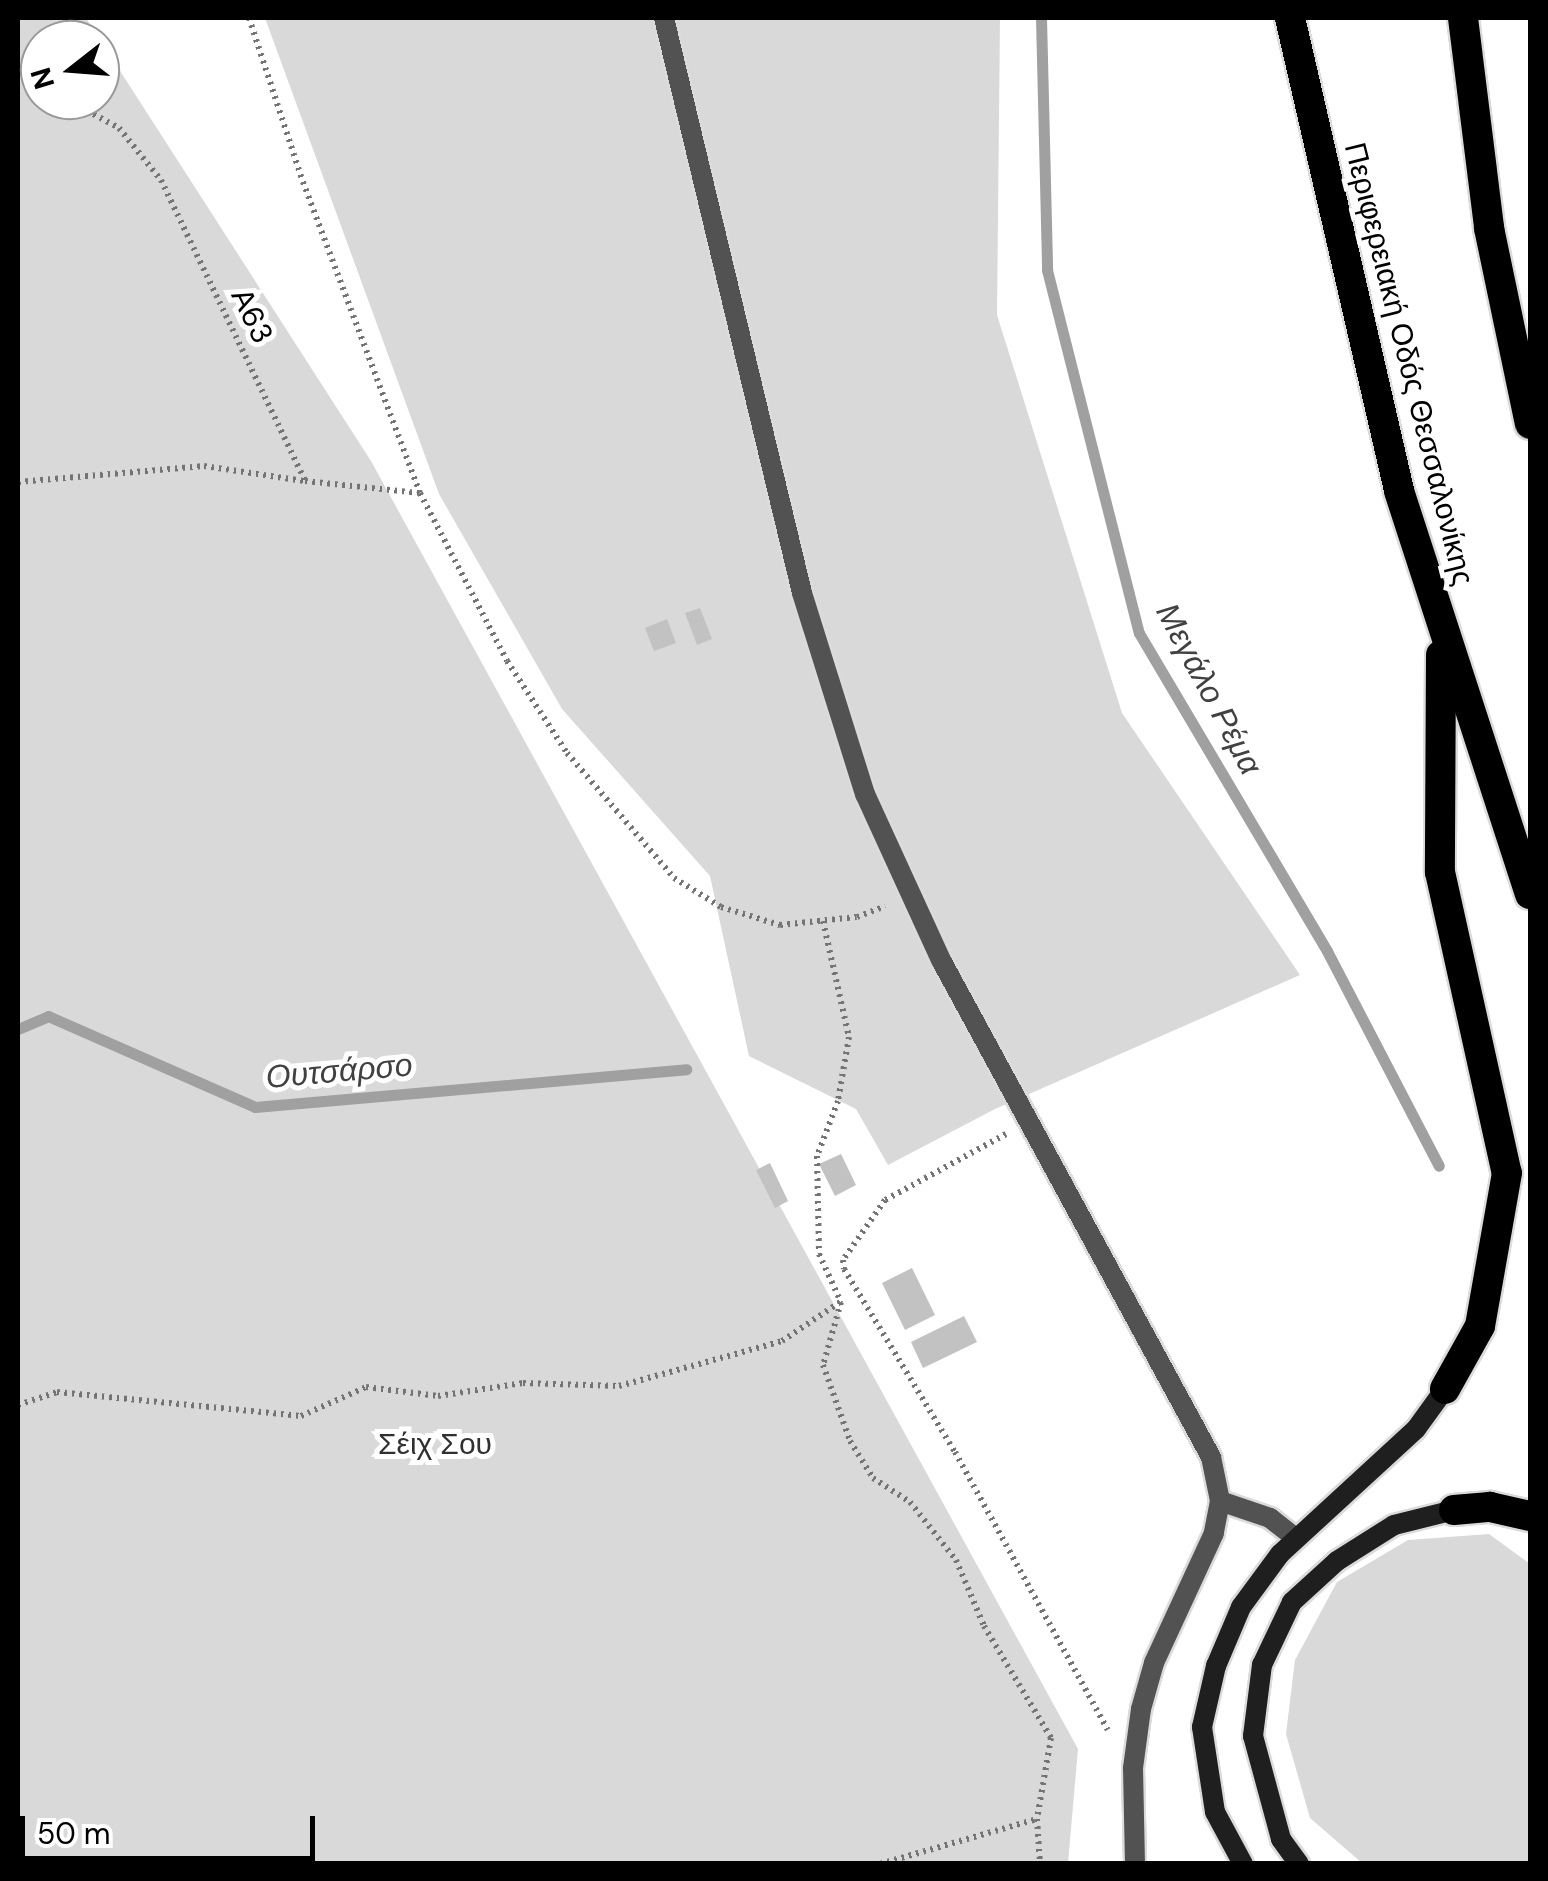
<!DOCTYPE html>
<meta charset="utf-8">
<style>
body{margin:0}
#map{position:relative;width:1548px;height:1881px;overflow:hidden;background:#fff;font-family:"DM Sans",sans-serif}
div>[style]{position:absolute}
.green>*{inset:0;background:#d9d9d9}
.stream>*{height:11px;margin:-5.5px;padding:0 5.5px;transform-origin:5.5px;border-radius:5.5px;background:#a0a0a0}
.building>*{inset:0;background:#c2c2c2}
.path>*{height:6px;margin-top:-3px;transform-origin:0;background:repeating-linear-gradient(90deg,#747474 0 2.5px,transparent 0 7.5px)}
.roads{filter:drop-shadow(2px 0 #dbdbdb) drop-shadow(-2px 0 #dbdbdb) drop-shadow(0 2px #dbdbdb) drop-shadow(0 -2px #dbdbdb)}
.street>*{height:20px;margin:-10px;padding:0 10px;transform-origin:10px;border-radius:10px;background:#525252}
.secondary>*{height:20px;margin:-10px;padding:0 10px;transform-origin:10px;border-radius:10px;background:#1f1f1f}
.highway>*{height:30px;margin:-15px;padding:0 15px;transform-origin:15px;border-radius:15px;background:#000}
span{translate:-50% -50%;white-space:nowrap;text-align:center;line-height:1.15;-webkit-text-stroke:10px #fff;paint-order:stroke}
.street-label{font-size:30px;color:#000}
.park-label{font-size:30px;color:#303030}
.water-label{font-size:32px;color:#414141;font-style:italic}
.frame{position:absolute;inset:0;border:20px solid #000;pointer-events:none}
.north{position:absolute;left:20px;top:20px;width:100px;height:100px;box-sizing:border-box;background:#fff;border:2px solid #999;border-radius:50%;rotate:253deg;font-size:28px;font-weight:700;line-height:40px;text-align:center;color:#000}
.north::after{content:'';display:block;margin:auto;width:35px;height:45px;background:#000;clip-path:polygon(50% 0,100% 100%,50% 72%,0 100%)}
.scale{position:absolute;left:20px;top:1816px;width:295px;height:45px;box-sizing:border-box;border:5px solid #000;border-top:0;padding-left:12px;font-size:30px;line-height:35px;white-space:nowrap;color:#000;-webkit-text-stroke:8px #fff;paint-order:stroke}
</style>
<div id="map">
<div class="green">
<i style="clip-path:polygon(evenodd,18px 18px,86px 18px,371px 461px,1078px 1749px,1068px 1863px,18px 1863px,18px 18px,40px 40px,100px 40px,100px 100px,40px 100px,40px 40px)"></i>
<i style="clip-path:polygon(265px 18px,1000px 18px,997px 315px,1122px 713px,1300px 975px,995px 1109px,888px 1165px,856px 1109px,749px 1056px,710px 876px,562px 709px,439px 494px)"></i>
<i style="clip-path:polygon(1489px 1534px,1530px 1564px,1530px 1863px,1362px 1863px,1310px 1818px,1286px 1734px,1295px 1660px,1337px 1582px,1408px 1540px)"></i>
</div>
<div class="stream">
<i style="left:1041px;top:18px;width:252px;rotate:88.6deg"></i>
<i style="left:1047px;top:270px;width:374px;rotate:75.8deg"></i>
<i style="left:1139px;top:633px;width:369px;rotate:59.4deg"></i>
<i style="left:1327px;top:951px;width:242px;rotate:62.5deg"></i>
<i style="left:18px;top:1029px;width:33px;rotate:-23deg"></i>
<i style="left:48px;top:1016px;width:226px;rotate:23.7deg"></i>
<i style="left:255px;top:1107px;width:433px;rotate:-5deg"></i>
</div>
<div class="building">
<i style="clip-path:polygon(700px 608px,712px 639px,697px 645px,685px 613px)"></i>
<i style="clip-path:polygon(667px 619px,676px 643px,654px 651px,645px 628px)"></i>
<i style="clip-path:polygon(841px 1154px,856px 1185px,835px 1196px,819px 1164px)"></i>
<i style="clip-path:polygon(770px 1163px,788px 1201px,775px 1208px,756px 1170px)"></i>
<i style="clip-path:polygon(912px 1268px,935px 1315px,905px 1330px,882px 1283px)"></i>
<i style="clip-path:polygon(964px 1316px,977px 1342px,923px 1368px,911px 1342px)"></i>
</div>
<div class="path">
<i style="left:249px;top:18px;width:173px;rotate:71.8deg"></i>
<i style="left:303px;top:182px;width:332px;rotate:69.4deg"></i>
<i style="left:420px;top:493px;width:189px;rotate:62.6deg"></i>
<i style="left:507px;top:661px;width:110px;rotate:56.9deg"></i>
<i style="left:567px;top:753px;width:165px;rotate:49.4deg"></i>
<i style="left:674px;top:878px;width:55px;rotate:31.7deg"></i>
<i style="left:721px;top:907px;width:62px;rotate:17deg"></i>
<i style="left:780px;top:925px;width:77px;rotate:-5.9deg"></i>
<i style="left:857px;top:917px;width:30px;rotate:-21deg"></i>
<i style="left:18px;top:75px;width:25px;rotate:27deg"></i>
<i style="left:67px;top:100px;width:59px;rotate:28.3deg"></i>
<i style="left:119px;top:128px;width:67px;rotate:51.1deg"></i>
<i style="left:161px;top:180px;width:334px;rotate:64.4deg"></i>
<i style="left:305px;top:481px;width:116px;rotate:6deg"></i>
<i style="left:18px;top:482px;width:187px;rotate:-4.9deg"></i>
<i style="left:204px;top:466px;width:101px;rotate:8.5deg"></i>
<i style="left:823px;top:921px;width:119px;rotate:77.4deg"></i>
<i style="left:849px;top:1037px;width:65px;rotate:99.8deg"></i>
<i style="left:838px;top:1101px;width:59px;rotate:110.9deg"></i>
<i style="left:817px;top:1156px;width:98px;rotate:88.8deg"></i>
<i style="left:819px;top:1254px;width:53px;rotate:65.4deg"></i>
<i style="left:841px;top:1302px;width:66px;rotate:105.9deg"></i>
<i style="left:823px;top:1365px;width:81px;rotate:70.4deg"></i>
<i style="left:850px;top:1441px;width:44px;rotate:58.1deg"></i>
<i style="left:873px;top:1478px;width:44px;rotate:33deg"></i>
<i style="left:910px;top:1502px;width:74px;rotate:51.6deg"></i>
<i style="left:956px;top:1560px;width:72px;rotate:67deg"></i>
<i style="left:984px;top:1626px;width:131px;rotate:59.1deg"></i>
<i style="left:1051px;top:1738px;width:82px;rotate:99.8deg"></i>
<i style="left:1037px;top:1819px;width:45px;rotate:86.2deg"></i>
<i style="left:1006px;top:1134px;width:138px;rotate:151.4deg"></i>
<i style="left:885px;top:1200px;width:73px;rotate:125deg"></i>
<i style="left:843px;top:1260px;width:9px;rotate:84deg"></i>
<i style="left:844px;top:1269px;width:214px;rotate:58.8deg"></i>
<i style="left:955px;top:1452px;width:317px;rotate:61.2deg"></i>
<i style="left:18px;top:1405px;width:41px;rotate:-18.4deg"></i>
<i style="left:57px;top:1392px;width:245px;rotate:5.6deg"></i>
<i style="left:301px;top:1416px;width:71px;rotate:-24deg"></i>
<i style="left:366px;top:1387px;width:73px;rotate:7.1deg"></i>
<i style="left:438px;top:1396px;width:86px;rotate:-8.7deg"></i>
<i style="left:523px;top:1383px;width:96px;rotate:1.8deg"></i>
<i style="left:619px;top:1386px;width:169px;rotate:-15.4deg"></i>
<i style="left:782px;top:1341px;width:70px;rotate:-33.9deg"></i>
<i style="left:880px;top:1864px;width:163px;rotate:-16deg"></i>
</div>
<div class="roads">
<div class="street">
<i style="left:664px;top:18px;width:591px;rotate:76.5deg"></i>
<i style="left:802px;top:593px;width:211px;rotate:72.6deg"></i>
<i style="left:865px;top:794px;width:183px;rotate:65.4deg"></i>
<i style="left:941px;top:960px;width:566px;rotate:61.49deg"></i>
<i style="left:1211px;top:1457px;width:45px;rotate:78.4deg"></i>
<i style="left:1220px;top:1501px;width:33px;rotate:101deg"></i>
<i style="left:1214px;top:1533px;width:143px;rotate:114.8deg"></i>
<i style="left:1154px;top:1663px;width:48px;rotate:105.8deg"></i>
<i style="left:1141px;top:1709px;width:60px;rotate:97.7deg"></i>
<i style="left:1133px;top:1768px;width:96px;rotate:88.8deg"></i>
<i style="left:1220px;top:1501px;width:53px;rotate:18.8deg"></i>
<i style="left:1270px;top:1518px;width:33px;rotate:38deg"></i>
</div>
<div class="secondary">
<i style="left:1243px;top:1864px;width:59px;rotate:-118.3deg"></i>
<i style="left:1215px;top:1812px;width:86px;rotate:-98.7deg"></i>
<i style="left:1202px;top:1727px;width:63px;rotate:-77.1deg"></i>
<i style="left:1216px;top:1666px;width:64px;rotate:-67deg"></i>
<i style="left:1241px;top:1607px;width:66px;rotate:-53.7deg"></i>
<i style="left:1280px;top:1554px;width:185px;rotate:-42.6deg"></i>
<i style="left:1416px;top:1429px;width:49px;rotate:-54.1deg"></i>
<i style="left:1299px;top:1864px;width:31px;rotate:-126deg"></i>
<i style="left:1281px;top:1839px;width:107px;rotate:-105.2deg"></i>
<i style="left:1253px;top:1736px;width:72px;rotate:-82.8deg"></i>
<i style="left:1262px;top:1665px;width:70px;rotate:-64.5deg"></i>
<i style="left:1292px;top:1602px;width:61px;rotate:-42.3deg"></i>
<i style="left:1337px;top:1561px;width:67px;rotate:-32.3deg"></i>
<i style="left:1394px;top:1525px;width:62px;rotate:-14deg"></i>
</div>
<div class="highway">
<i style="left:1290px;top:18px;width:485px;rotate:77deg"></i>
<i style="left:1399px;top:491px;width:424px;rotate:72deg"></i>
<i style="left:1463px;top:18px;width:212px;rotate:82.9deg"></i>
<i style="left:1489px;top:228px;width:200px;rotate:78.2deg"></i>
<i style="left:1441px;top:655px;width:217px;rotate:90.3deg"></i>
<i style="left:1440px;top:872px;width:308px;rotate:77.5deg"></i>
<i style="left:1507px;top:1173px;width:155px;rotate:100deg"></i>
<i style="left:1480px;top:1326px;width:72px;rotate:119.1deg"></i>
<i style="left:1454px;top:1510px;width:36px;rotate:-5deg"></i>
<i style="left:1490px;top:1507px;width:41px;rotate:12.7deg"></i>
</div>
</div>
<div class="street-label">
<span style="left:252px;top:316px;rotate:64deg">Α63</span>
<span style="left:1409px;top:364px;rotate:76deg">Περιφερειακή Οδός Θεσσαλονίκης</span>
</div>
<div class="park-label">
<span style="left:435px;top:1444px">Σέιχ Σου</span>
</div>
<div class="water-label">
<span style="left:1209px;top:689px;rotate:62deg">Μεγάλο Ρέμα</span>
<span style="left:339px;top:1071px;rotate:-5deg">Ουτσάρσο</span>
</div>
<div class="frame"></div>
<div class="north">N</div>
<div class="scale">50 m</div>
</div>
